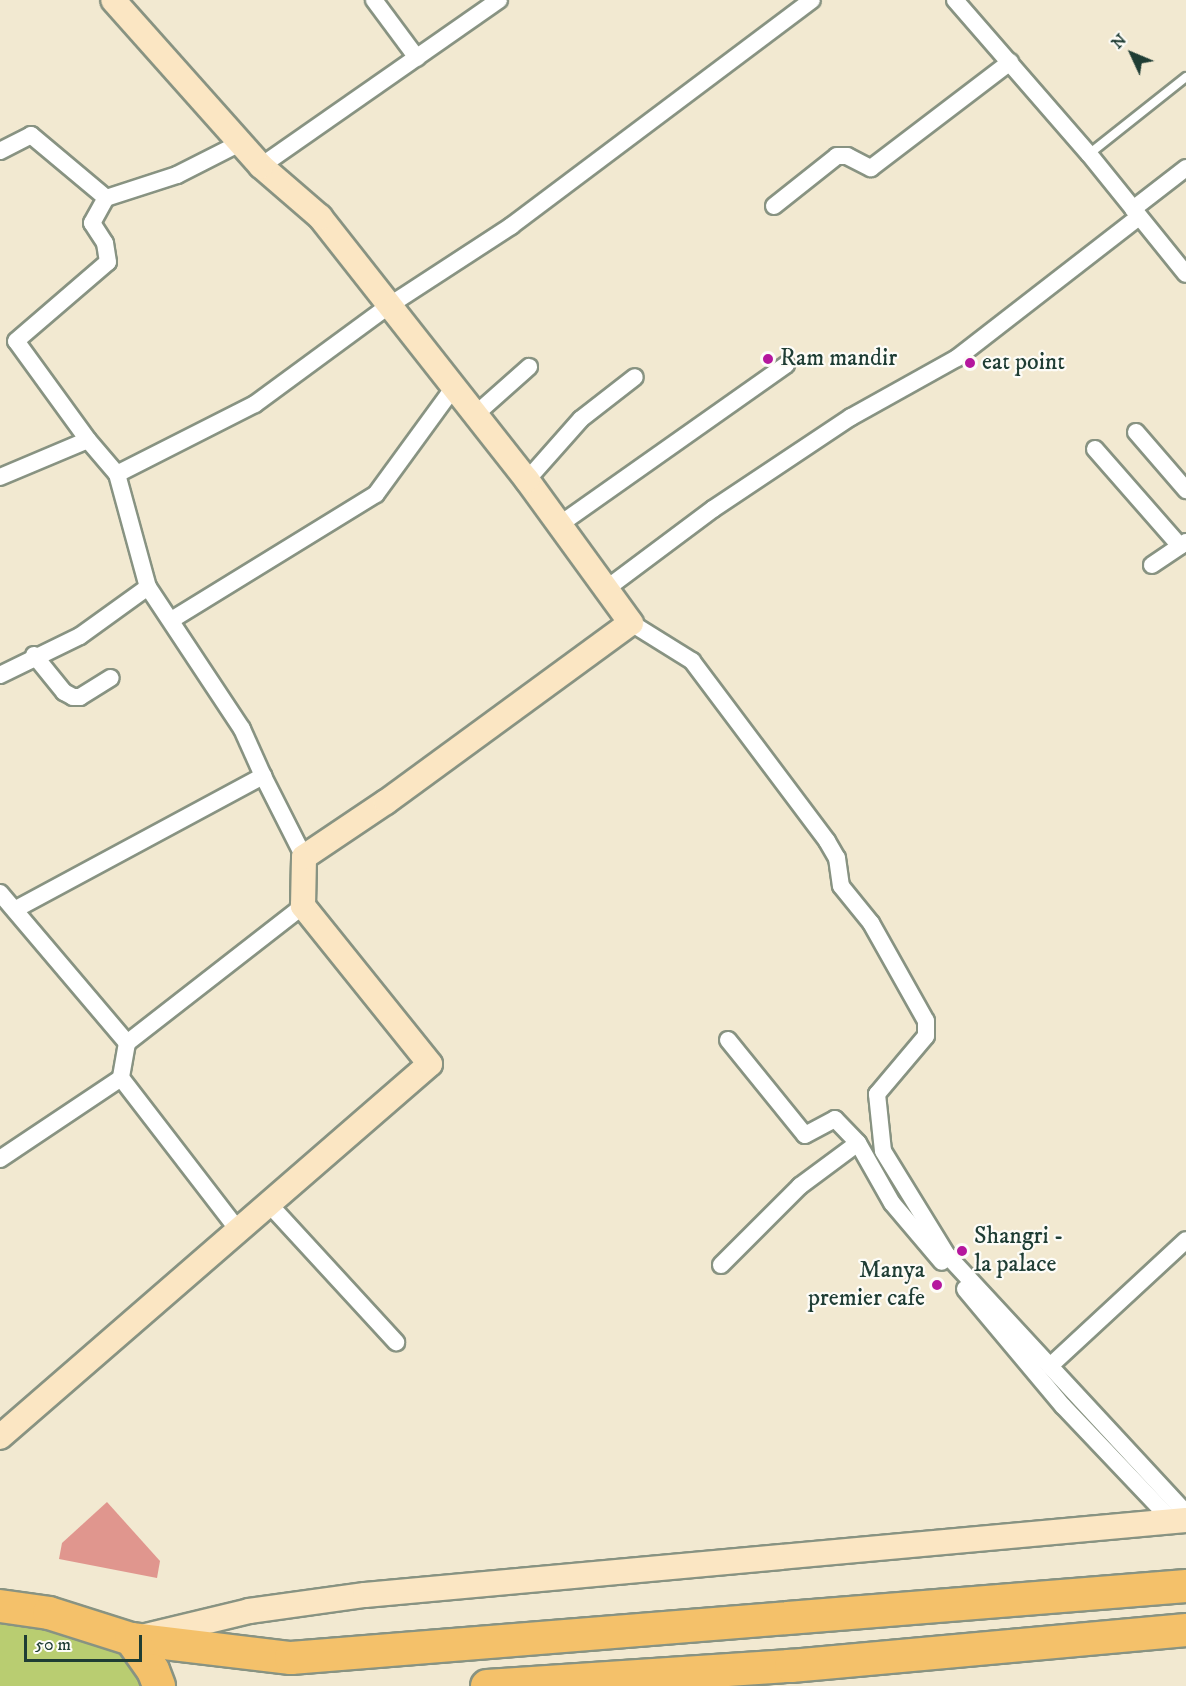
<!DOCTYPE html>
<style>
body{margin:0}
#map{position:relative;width:1186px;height:1686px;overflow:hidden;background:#f2e9d1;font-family:"IM FELL DW Pica",serif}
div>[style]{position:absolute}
.green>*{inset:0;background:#b9cd71}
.building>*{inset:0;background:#e0968e}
.roads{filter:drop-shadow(2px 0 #889382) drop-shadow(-2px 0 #889382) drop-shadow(0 2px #889382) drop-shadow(0 -2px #889382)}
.lane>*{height:8px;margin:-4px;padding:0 4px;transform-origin:4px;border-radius:4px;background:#fff}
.street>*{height:16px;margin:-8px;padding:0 8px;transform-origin:8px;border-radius:8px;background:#fff}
.secondary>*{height:24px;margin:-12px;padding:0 12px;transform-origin:12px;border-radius:12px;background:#fbe6c3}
.highway>*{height:32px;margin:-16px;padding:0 16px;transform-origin:16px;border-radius:16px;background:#f4c16a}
.dots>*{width:16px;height:16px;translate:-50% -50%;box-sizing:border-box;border:3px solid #fdfcf7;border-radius:50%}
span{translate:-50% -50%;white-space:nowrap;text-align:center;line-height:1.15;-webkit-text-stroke:4.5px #fdfcf7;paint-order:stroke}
.poi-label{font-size:24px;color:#1f3d34}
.left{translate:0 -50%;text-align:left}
.right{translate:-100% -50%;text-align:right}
.north{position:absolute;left:1102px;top:24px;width:60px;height:60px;-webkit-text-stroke:4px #fdfcf7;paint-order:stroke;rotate:314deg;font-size:16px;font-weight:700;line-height:24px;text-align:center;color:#1f3d34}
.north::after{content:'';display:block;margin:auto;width:21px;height:27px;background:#1f3d34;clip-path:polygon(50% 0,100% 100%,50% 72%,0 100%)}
.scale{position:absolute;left:24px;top:1635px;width:118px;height:27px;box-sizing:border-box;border:3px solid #1f3d34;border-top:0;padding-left:8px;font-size:18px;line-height:21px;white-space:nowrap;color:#1f3d34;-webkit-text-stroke:4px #fdfcf7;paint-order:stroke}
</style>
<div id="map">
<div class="green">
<i style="clip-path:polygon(0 1616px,121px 1647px,147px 1686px,0 1686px)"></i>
</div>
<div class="building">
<i style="clip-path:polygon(107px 1502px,160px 1561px,157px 1578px,59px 1559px,62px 1543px)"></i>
</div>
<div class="roads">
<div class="lane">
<i style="left:1089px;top:154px;width:124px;rotate:-38.4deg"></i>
</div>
<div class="street">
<i style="left:374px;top:0;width:72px;rotate:53.4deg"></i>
<i style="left:955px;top:0;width:204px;rotate:49deg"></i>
<i style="left:1089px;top:154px;width:154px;rotate:51.1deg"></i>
<i style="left:0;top:151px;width:35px;rotate:-27deg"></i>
<i style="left:31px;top:135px;width:98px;rotate:40deg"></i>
<i style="left:106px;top:198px;width:75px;rotate:-17.9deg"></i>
<i style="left:177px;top:175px;width:71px;rotate:-26.9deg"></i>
<i style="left:261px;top:166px;width:290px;rotate:-34.9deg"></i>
<i style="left:774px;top:206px;width:80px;rotate:-38.4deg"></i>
<i style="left:837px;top:156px;width:10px"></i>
<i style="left:847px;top:156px;width:27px;rotate:27deg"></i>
<i style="left:871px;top:168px;width:175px;rotate:-37.3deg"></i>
<i style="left:1133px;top:209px;width:67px;rotate:-37.7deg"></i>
<i style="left:476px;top:414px;width:71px;rotate:-41.6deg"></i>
<i style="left:1136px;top:432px;width:77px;rotate:49.2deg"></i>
<i style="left:88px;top:440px;width:122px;rotate:-126deg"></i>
<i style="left:16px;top:341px;width:121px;rotate:-40.7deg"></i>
<i style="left:108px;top:262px;width:19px;rotate:-99deg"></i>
<i style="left:105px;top:243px;width:24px;rotate:-123deg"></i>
<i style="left:92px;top:223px;width:29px;rotate:-61deg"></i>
<i style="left:1095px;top:449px;width:129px;rotate:48.8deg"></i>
<i style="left:117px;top:474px;width:155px;rotate:-26.9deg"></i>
<i style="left:255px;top:404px;width:167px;rotate:-36.3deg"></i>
<i style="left:390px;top:305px;width:145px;rotate:-33.1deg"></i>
<i style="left:511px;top:226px;width:376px;rotate:-36.9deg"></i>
<i style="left:0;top:477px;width:95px;rotate:-22.8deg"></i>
<i style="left:88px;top:440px;width:45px;rotate:49.5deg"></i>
<i style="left:117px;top:474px;width:117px;rotate:74.7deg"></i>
<i style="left:527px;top:480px;width:81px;rotate:-48.5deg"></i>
<i style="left:581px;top:419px;width:68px;rotate:-37.9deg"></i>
<i style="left:559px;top:525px;width:278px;rotate:-35.2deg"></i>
<i style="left:1152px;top:565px;width:41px;rotate:-34.1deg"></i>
<i style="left:606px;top:589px;width:134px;rotate:-36.8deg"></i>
<i style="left:713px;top:509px;width:166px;rotate:-33.7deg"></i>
<i style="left:851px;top:417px;width:121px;rotate:-29.1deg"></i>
<i style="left:957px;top:358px;width:230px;rotate:-37.8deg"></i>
<i style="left:173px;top:619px;width:238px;rotate:-31.6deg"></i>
<i style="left:376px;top:494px;width:132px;rotate:-53.9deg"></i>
<i style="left:631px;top:623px;width:72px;rotate:31.9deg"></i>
<i style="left:692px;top:661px;width:225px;rotate:53.1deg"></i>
<i style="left:827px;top:841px;width:20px;rotate:60deg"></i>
<i style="left:837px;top:858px;width:28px;rotate:82deg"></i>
<i style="left:841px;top:886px;width:48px;rotate:51deg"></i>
<i style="left:871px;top:923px;width:112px;rotate:60.7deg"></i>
<i style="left:926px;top:1021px;width:15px;rotate:90deg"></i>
<i style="left:926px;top:1036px;width:76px;rotate:130.2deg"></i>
<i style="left:877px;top:1094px;width:57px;rotate:84deg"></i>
<i style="left:883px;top:1151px;width:122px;rotate:58.4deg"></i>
<i style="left:947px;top:1255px;width:352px;rotate:47.2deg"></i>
<i style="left:34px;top:655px;width:48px;rotate:51deg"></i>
<i style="left:64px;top:692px;width:10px;rotate:29deg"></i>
<i style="left:73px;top:697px;width:7px"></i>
<i style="left:80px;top:697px;width:36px;rotate:-32deg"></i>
<i style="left:0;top:675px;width:89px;rotate:-26deg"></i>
<i style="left:80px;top:636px;width:84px;rotate:-35.8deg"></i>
<i style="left:148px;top:587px;width:170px;rotate:56.5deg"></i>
<i style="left:242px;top:729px;width:51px;rotate:65.9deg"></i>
<i style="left:0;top:893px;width:197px;rotate:49.7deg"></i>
<i style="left:127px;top:1043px;width:223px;rotate:-37.9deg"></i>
<i style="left:16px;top:909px;width:281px;rotate:-28.3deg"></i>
<i style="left:263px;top:776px;width:91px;rotate:63.2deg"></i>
<i style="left:728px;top:1040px;width:122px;rotate:51deg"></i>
<i style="left:805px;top:1135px;width:34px;rotate:-28deg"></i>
<i style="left:835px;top:1119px;width:33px;rotate:46deg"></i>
<i style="left:858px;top:1143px;width:69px;rotate:60.5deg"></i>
<i style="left:892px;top:1203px;width:77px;rotate:49.7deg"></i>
<i style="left:127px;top:1043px;width:36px;rotate:100deg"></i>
<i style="left:121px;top:1078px;width:192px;rotate:52.4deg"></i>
<i style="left:0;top:1159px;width:146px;rotate:-33.8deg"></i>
<i style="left:269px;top:1204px;width:188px;rotate:47.4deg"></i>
<i style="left:721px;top:1265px;width:112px;rotate:-45deg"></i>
<i style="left:800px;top:1186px;width:72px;rotate:-36.6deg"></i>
<i style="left:965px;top:1289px;width:153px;rotate:50.1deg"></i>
<i style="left:1063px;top:1406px;width:158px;rotate:46.5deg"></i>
<i style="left:1050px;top:1366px;width:185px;rotate:-42.8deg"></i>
</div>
<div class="secondary">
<i style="left:0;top:1437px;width:569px;rotate:-40.94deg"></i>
<i style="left:430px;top:1064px;width:203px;rotate:-128.8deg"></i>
<i style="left:303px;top:906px;width:49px;rotate:-88.8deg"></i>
<i style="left:304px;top:857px;width:99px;rotate:-33.9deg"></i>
<i style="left:386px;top:802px;width:303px;rotate:-36.2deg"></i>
<i style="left:631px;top:623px;width:177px;rotate:-126deg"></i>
<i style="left:527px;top:480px;width:335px;rotate:-128.2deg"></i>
<i style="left:320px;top:217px;width:78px;rotate:-139.2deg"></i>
<i style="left:261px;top:166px;width:222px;rotate:-131.7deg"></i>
<i style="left:146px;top:1636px;width:106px;rotate:-13.6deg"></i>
<i style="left:249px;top:1611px;width:117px;rotate:-7.9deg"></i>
<i style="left:365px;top:1595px;width:824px;rotate:-5.22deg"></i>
</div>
<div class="highway">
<i style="left:0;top:1606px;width:49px;rotate:8.1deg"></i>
<i style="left:49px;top:1613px;width:86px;rotate:17.6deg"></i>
<i style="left:131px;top:1639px;width:161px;rotate:6.8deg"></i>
<i style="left:291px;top:1658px;width:898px;rotate:-4.6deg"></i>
<i style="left:131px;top:1639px;width:38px;rotate:55deg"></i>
<i style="left:153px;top:1670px;width:17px;rotate:69deg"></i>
<i style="left:487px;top:1686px;width:305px;rotate:-3.8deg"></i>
<i style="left:791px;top:1666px;width:397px;rotate:-5.2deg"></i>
</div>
</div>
<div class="dots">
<i style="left:768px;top:359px;background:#b5179e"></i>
<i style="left:970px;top:363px;background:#b5179e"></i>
<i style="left:962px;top:1251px;background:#b5179e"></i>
<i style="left:937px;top:1285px;background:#b5179e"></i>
</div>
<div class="poi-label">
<span class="left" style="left:780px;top:359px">Ram mandir</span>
<span class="left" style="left:982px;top:363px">eat point</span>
<span class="left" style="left:974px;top:1251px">Shangri -<br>la palace</span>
<span class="right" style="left:925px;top:1285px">Manya<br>premier cafe</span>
</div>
<div class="north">N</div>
<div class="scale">50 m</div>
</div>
